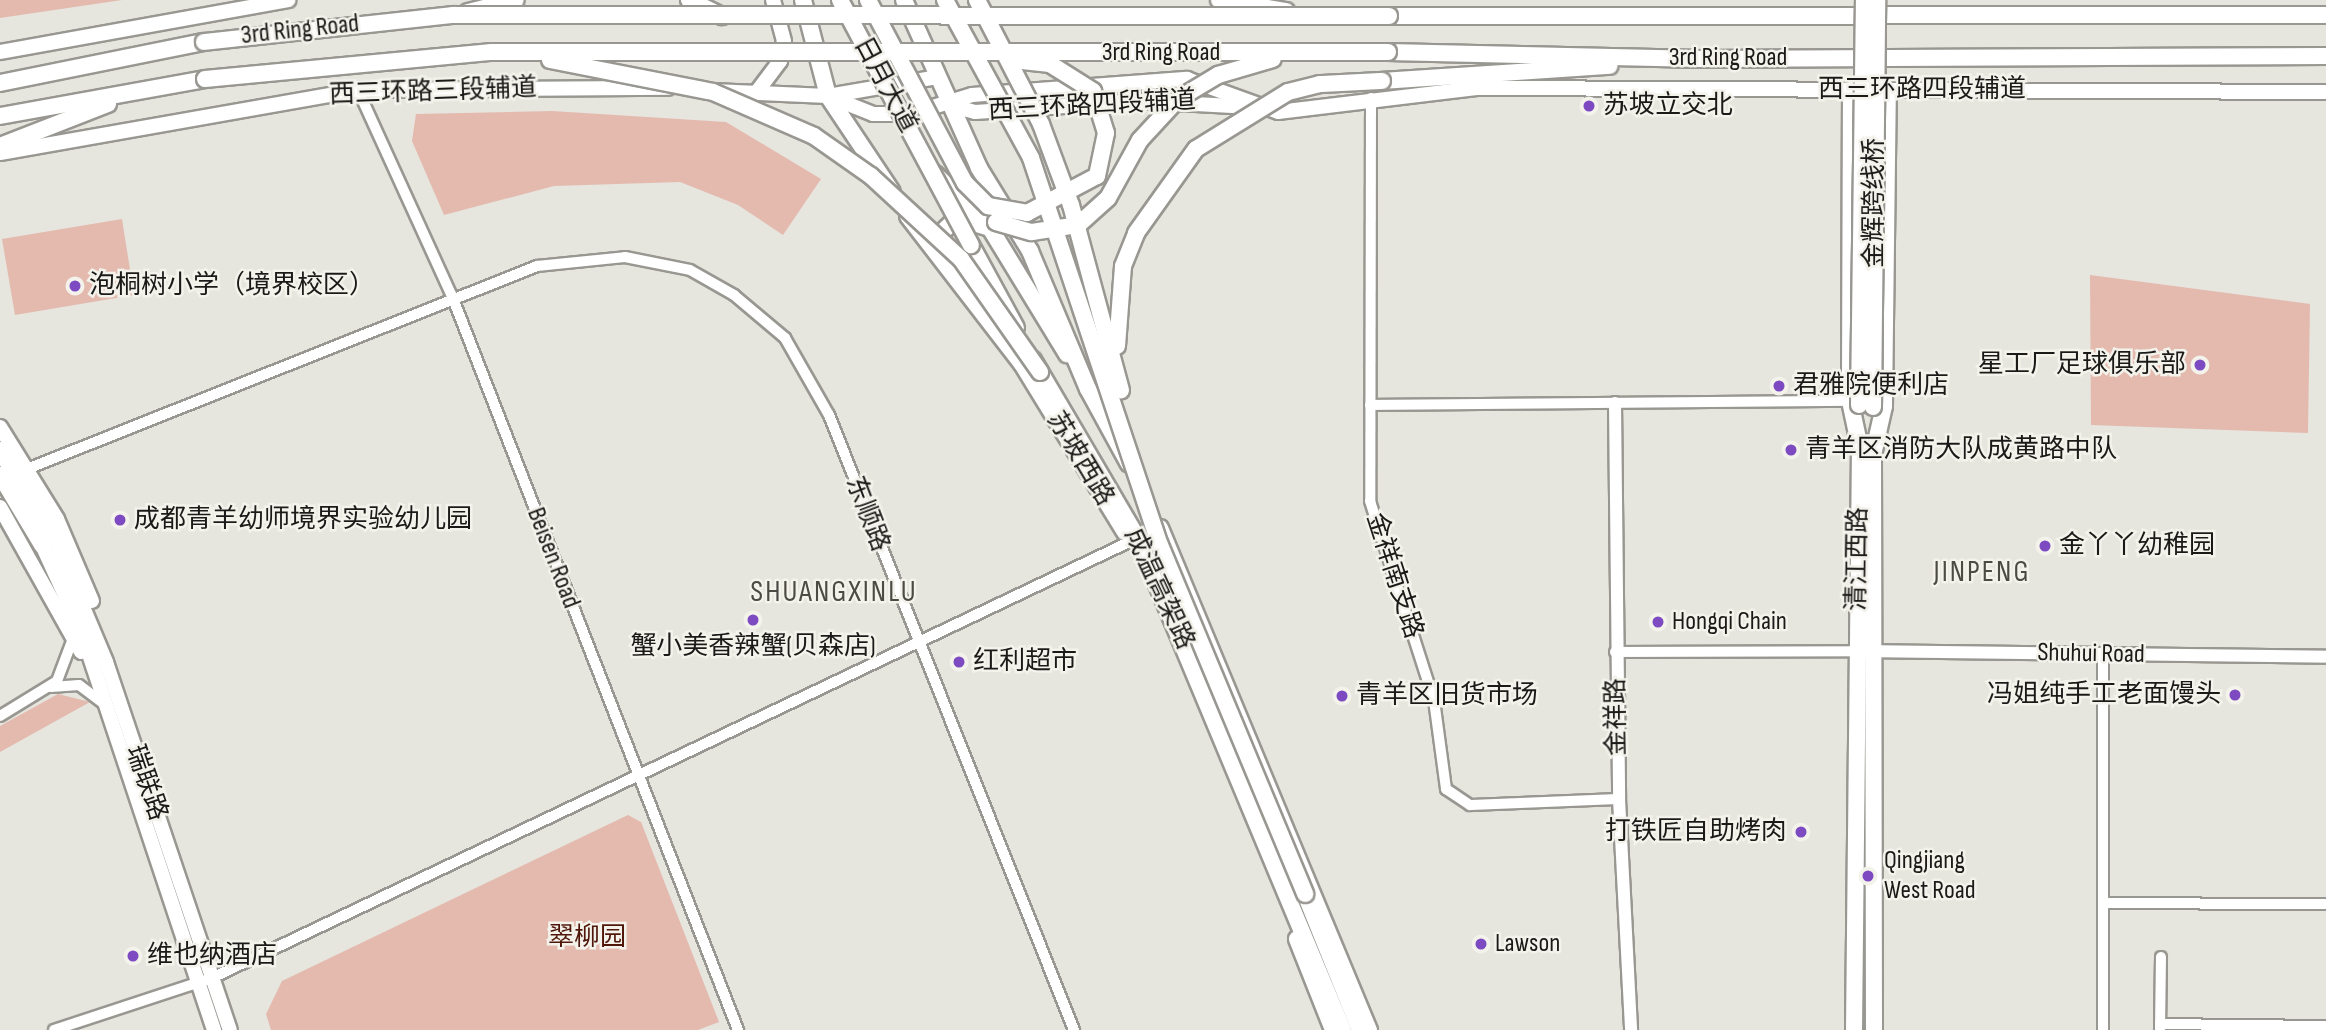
<!DOCTYPE html>
<meta charset="utf-8">
<style>
body{margin:0}
#map{position:relative;width:2326px;height:1030px;overflow:hidden;background:#e6e5de;font-family:"Sofia Sans Condensed","Noto Sans SC",sans-serif}
div>[style]{position:absolute}
.green>*{inset:0;background:#e4baaf}
.roads{filter:drop-shadow(2px 0 #999791) drop-shadow(-2px 0 #999791) drop-shadow(0 2px #999791) drop-shadow(0 -2px #999791)}
.minor>*{height:10px;margin:-5px;padding:0 5px;transform-origin:5px;border-radius:5px;background:#fff}
.tertiary>*{height:12px;margin:-6px;padding:0 6px;transform-origin:6px;border-radius:6px;background:#fff}
.secondary>*{height:14px;margin:-7px;padding:0 7px;transform-origin:7px;border-radius:7px;background:#fff}
.primary>*{height:16px;margin:-8px;padding:0 8px;transform-origin:8px;border-radius:8px;background:#fff}
.trunk>*{height:16px;margin:-8px;padding:0 8px;transform-origin:8px;border-radius:8px;background:#fff}
.bridges{filter:drop-shadow(2px 0 #999791) drop-shadow(-2px 0 #999791) drop-shadow(0 2px #999791) drop-shadow(0 -2px #999791)}
.primary-bridge>*{height:16px;margin:-8px;padding:0 8px;transform-origin:8px;border-radius:8px;background:#fff}
.trunk-bridge>*{height:16px;margin:-8px;padding:0 8px;transform-origin:8px;border-radius:8px;background:#fff}
.dots>*{width:19px;height:19px;translate:-50% -50%;box-sizing:border-box;border:4px solid #f3f2eb;border-radius:50%}
span{translate:-50% -50%;white-space:nowrap;text-align:center;line-height:1.15;-webkit-text-stroke:5px #f3f2eb;paint-order:stroke}
.street-label{font-size:26px;color:#1b1a18}
.poi-label{font-size:26px;color:#1b1a18}
.left{translate:0 -50%;text-align:left}
.right{translate:-100% -50%;text-align:right}
.park-label{font-size:26px;color:#4f1609}
.quarter-label{font-size:30px;color:#4b4a44;letter-spacing:2px}
</style>
<div id="map">
<div class="green">
<i style="clip-path:polygon(0 0,122px 0,0 18px)"></i>
<i style="clip-path:polygon(552px 111px,726px 122px,821px 179px,783px 235px,738px 205px,680px 182px,554px 186px,444px 215px,412px 141px,416px 114px)"></i>
<i style="clip-path:polygon(122px 219px,134px 295px,15px 315px,2px 239px)"></i>
<i style="clip-path:polygon(2090px 275px,2310px 304px,2308px 433px,2091px 425px)"></i>
<i style="clip-path:polygon(58px 694px,90px 702px,0 752px,0 726px)"></i>
<i style="clip-path:polygon(628px 815px,641px 822px,719px 1022px,698px 1030px,271px 1030px,266px 1014px,282px 981px)"></i>
</div>
<div class="roads">
<div class="minor">
<i style="left:358px;top:90px;width:226px;rotate:65.5deg"></i>
<i style="left:452px;top:296px;width:788px;rotate:68.71deg"></i>
<i style="left:1371px;top:98px;width:403px;rotate:90.1deg"></i>
<i style="left:1370px;top:501px;width:209px;rotate:72.2deg"></i>
<i style="left:1434px;top:700px;width:90px;rotate:82.3deg"></i>
<i style="left:1446px;top:789px;width:29px;rotate:34deg"></i>
<i style="left:1470px;top:805px;width:149px;rotate:-2.3deg"></i>
<i style="left:1370px;top:405px;width:480px;rotate:-0.5deg"></i>
<i style="left:27px;top:469px;width:549px;rotate:-21.7deg"></i>
<i style="left:537px;top:266px;width:88px;rotate:-5.8deg"></i>
<i style="left:625px;top:257px;width:66px;rotate:11.3deg"></i>
<i style="left:690px;top:270px;width:51px;rotate:29.6deg"></i>
<i style="left:734px;top:295px;width:67px;rotate:40.1deg"></i>
<i style="left:785px;top:338px;width:89px;rotate:60.3deg"></i>
<i style="left:829px;top:415px;width:662px;rotate:68.28deg"></i>
<i style="left:1615px;top:652px;width:242px;rotate:-0.2deg"></i>
<i style="left:51px;top:687px;width:28px;rotate:-4deg"></i>
<i style="left:79px;top:685px;width:30px;rotate:37deg"></i>
<i style="left:0;top:716px;width:67px;rotate:-31.6deg"></i>
<i style="left:57px;top:681px;width:43px;rotate:-69.4deg"></i>
<i style="left:2103px;top:903px;width:223px;rotate:0.3deg"></i>
<i style="left:2160px;top:1024px;width:166px;rotate:0.7deg"></i>
<i style="left:2160px;top:1029px;width:72px;rotate:-89.2deg"></i>
<i style="left:54px;top:1030px;width:166px;rotate:-18.2deg"></i>
<i style="left:212px;top:978px;width:1018px;rotate:-25.43deg"></i>
<i style="left:2103px;top:1030px;width:375px;rotate:-90deg"></i>
</div>
<div class="tertiary">
<i style="left:1615px;top:403px;width:396px;rotate:89.4deg"></i>
<i style="left:1619px;top:799px;width:231px;rotate:87deg"></i>
<i style="left:1864px;top:651px;width:462px;rotate:0.7deg"></i>
</div>
<div class="secondary">
<i style="left:0;top:52px;width:293px;rotate:-10.2deg"></i>
<i style="left:713px;top:91px;width:115px;rotate:2.5deg"></i>
<i style="left:828px;top:96px;width:112px;rotate:-9.8deg"></i>
<i style="left:756px;top:93px;width:40px;rotate:-53deg"></i>
<i style="left:780px;top:61px;width:20px;rotate:-79deg"></i>
<i style="left:784px;top:41px;width:42px;rotate:-105deg"></i>
<i style="left:828px;top:96px;width:48px;rotate:21.8deg"></i>
<i style="left:873px;top:114px;width:37px"></i>
<i style="left:910px;top:114px;width:65px;rotate:-17deg"></i>
<i style="left:972px;top:95px;width:216px;rotate:-4.3deg"></i>
<i style="left:1187px;top:79px;width:97px;rotate:19.9deg"></i>
<i style="left:1278px;top:112px;width:200px;rotate:-6.9deg"></i>
<i style="left:1477px;top:88px;width:849px;rotate:0.27deg"></i>
<i style="left:949px;top:105px;width:27px;rotate:15deg"></i>
<i style="left:975px;top:112px;width:165px;rotate:-3.8deg"></i>
<i style="left:1140px;top:101px;width:111px;rotate:3.1deg"></i>
<i style="left:0;top:153px;width:364px;rotate:-10deg"></i>
<i style="left:358px;top:90px;width:310px;rotate:-0.4deg"></i>
<i style="left:0;top:427px;width:108px;rotate:58.2deg"></i>
<i style="left:57px;top:519px;width:89px;rotate:66.9deg"></i>
<i style="left:0;top:507px;width:166px;rotate:60.8deg"></i>
<i style="left:54px;top:538px;width:134px;rotate:67.2deg"></i>
<i style="left:106px;top:662px;width:388px;rotate:71.4deg"></i>
<i style="left:42px;top:545px;width:94px;rotate:65.4deg"></i>
<i style="left:81px;top:630px;width:422px;rotate:71.6deg"></i>
</div>
<div class="primary">
<i style="left:803px;top:0;width:99px;rotate:75.4deg"></i>
<i style="left:828px;top:96px;width:115px;rotate:56.3deg"></i>
<i style="left:904px;top:0;width:184px;rotate:65.9deg"></i>
<i style="left:979px;top:168px;width:97px;rotate:58.4deg"></i>
<i style="left:1030px;top:251px;width:150px;rotate:67.2deg"></i>
<i style="left:1088px;top:389px;width:85px;rotate:61.3deg"></i>
<i style="left:1851px;top:90px;width:311px;rotate:90.2deg"></i>
<i style="left:1850px;top:401px;width:48px;rotate:78deg"></i>
<i style="left:1860px;top:448px;width:582px;rotate:90.59deg"></i>
<i style="left:908px;top:216px;width:187px;rotate:52.4deg"></i>
<i style="left:1022px;top:364px;width:197px;rotate:58.5deg"></i>
<i style="left:940px;top:249px;width:15px;rotate:-90deg"></i>
<i style="left:940px;top:234px;width:23px;rotate:-43deg"></i>
<i style="left:957px;top:218px;width:34px;rotate:17deg"></i>
<i style="left:990px;top:228px;width:148px;rotate:58.6deg"></i>
<i style="left:0;top:450px;width:103px;rotate:58.5deg"></i>
<i style="left:0;top:475px;width:82px;rotate:59deg"></i>
<i style="left:1160px;top:528px;width:544px;rotate:67.4deg"></i>
<i style="left:1297px;top:939px;width:98px;rotate:68.4deg"></i>
<i style="left:1874px;top:1030px;width:575px;rotate:-90.1deg"></i>
<i style="left:1873px;top:455px;width:50px;rotate:-77.3deg"></i>
<i style="left:1884px;top:406px;width:316px;rotate:-89.3deg"></i>
</div>
<div class="trunk">
<i style="left:689px;top:0;width:37px;rotate:26deg"></i>
<i style="left:1219px;top:0;width:68px;rotate:9.3deg"></i>
<i style="left:468px;top:12px;width:49px;rotate:-14deg"></i>
<i style="left:1389px;top:16px;width:937px;rotate:-0.06deg"></i>
<i style="left:1388px;top:52px;width:313px;rotate:1.3deg"></i>
<i style="left:1701px;top:59px;width:625px;rotate:-0.28deg"></i>
<i style="left:1382px;top:81px;width:228px;rotate:-3.8deg"></i>
<i style="left:0;top:83px;width:208px;rotate:-11.4deg"></i>
<i style="left:0;top:116px;width:208px;rotate:-10.2deg"></i>
<i style="left:0;top:146px;width:116px;rotate:-21.3deg"></i>
<i style="left:935px;top:174px;width:58px;rotate:45deg"></i>
<i style="left:976px;top:215px;width:21px;rotate:19deg"></i>
<i style="left:971px;top:245px;width:94px;rotate:61.5deg"></i>
<i style="left:1033px;top:360px;width:210px;rotate:59.6deg"></i>
<i style="left:1139px;top:541px;width:530px;rotate:67.36deg"></i>
<i style="left:1305px;top:894px;width:147px;rotate:68deg"></i>
</div>
</div>
<div class="bridges">
<div class="primary-bridge">
<i style="left:1859px;top:405px;width:405px;rotate:-89.3deg"></i>
<i style="left:1873px;top:407px;width:407px;rotate:-89.4deg"></i>
</div>
<div class="trunk-bridge">
<i style="left:840px;top:0;width:278px;rotate:61.9deg"></i>
<i style="left:868px;top:0;width:207px;rotate:62.1deg"></i>
<i style="left:965px;top:183px;width:33px;rotate:45deg"></i>
<i style="left:988px;top:206px;width:40px;rotate:10deg"></i>
<i style="left:1027px;top:213px;width:79px;rotate:-27.9deg"></i>
<i style="left:1097px;top:176px;width:44px;rotate:-78.2deg"></i>
<i style="left:1106px;top:133px;width:44px;rotate:-107.2deg"></i>
<i style="left:1093px;top:91px;width:51px;rotate:-147.9deg"></i>
<i style="left:1050px;top:64px;width:28px;rotate:-174deg"></i>
<i style="left:945px;top:0;width:180px;rotate:61.4deg"></i>
<i style="left:1031px;top:158px;width:408px;rotate:71.6deg"></i>
<i style="left:1160px;top:545px;width:378px;rotate:67.4deg"></i>
<i style="left:977px;top:0;width:140px;rotate:62.7deg"></i>
<i style="left:1041px;top:124px;width:86px;rotate:69.7deg"></i>
<i style="left:1071px;top:205px;width:192px;rotate:74.9deg"></i>
<i style="left:204px;top:42px;width:250px;rotate:-6.2deg"></i>
<i style="left:453px;top:15px;width:936px;rotate:0.06deg"></i>
<i style="left:550px;top:60px;width:166px;rotate:11.1deg"></i>
<i style="left:713px;top:92px;width:110px;rotate:23.5deg"></i>
<i style="left:814px;top:136px;width:70px;rotate:35.1deg"></i>
<i style="left:871px;top:176px;width:122px;rotate:42.7deg"></i>
<i style="left:961px;top:259px;width:138px;rotate:55deg"></i>
<i style="left:205px;top:79px;width:288px;rotate:-5.4deg"></i>
<i style="left:492px;top:52px;width:896px"></i>
<i style="left:996px;top:222px;width:37px;rotate:16deg"></i>
<i style="left:1032px;top:232px;width:47px;rotate:-8.7deg"></i>
<i style="left:1078px;top:225px;width:40px;rotate:-42deg"></i>
<i style="left:1108px;top:198px;width:66px;rotate:-61.1deg"></i>
<i style="left:1140px;top:140px;width:56px;rotate:-47.2deg"></i>
<i style="left:1178px;top:99px;width:47px;rotate:-31deg"></i>
<i style="left:1218px;top:75px;width:57px;rotate:-16.2deg"></i>
<i style="left:1117px;top:346px;width:80px;rotate:-85.7deg"></i>
<i style="left:1123px;top:266px;width:35px;rotate:-68deg"></i>
<i style="left:1136px;top:233px;width:103px;rotate:-54.5deg"></i>
<i style="left:1196px;top:149px;width:108px;rotate:-31.8deg"></i>
<i style="left:1288px;top:92px;width:33px;rotate:-14deg"></i>
<i style="left:1320px;top:84px;width:62px;rotate:-2.8deg"></i>
</div>
</div>
<div class="dots">
<i style="left:1589px;top:106px;background:#7d4ac2"></i>
<i style="left:75px;top:286px;background:#7d4ac2"></i>
<i style="left:2200px;top:365px;background:#7d4ac2"></i>
<i style="left:1779px;top:386px;background:#7d4ac2"></i>
<i style="left:1791px;top:450px;background:#7d4ac2"></i>
<i style="left:120px;top:520px;background:#7d4ac2"></i>
<i style="left:2045px;top:546px;background:#7d4ac2"></i>
<i style="left:753px;top:620px;background:#7d4ac2"></i>
<i style="left:1658px;top:622px;background:#7d4ac2"></i>
<i style="left:959px;top:662px;background:#7d4ac2"></i>
<i style="left:2235px;top:695px;background:#7d4ac2"></i>
<i style="left:1342px;top:696px;background:#7d4ac2"></i>
<i style="left:1801px;top:832px;background:#7d4ac2"></i>
<i style="left:1868px;top:876px;background:#7d4ac2"></i>
<i style="left:1481px;top:944px;background:#7d4ac2"></i>
<i style="left:133px;top:956px;background:#7d4ac2"></i>
</div>
<div class="street-label">
<span style="left:300px;top:30px;rotate:-6deg">3rd Ring Road</span>
<span style="left:1161px;top:53px">3rd Ring Road</span>
<span style="left:1728px;top:58px">3rd Ring Road</span>
<span style="left:885px;top:85px;rotate:62deg">日月大道</span>
<span style="left:1922px;top:90px">西三环路四段辅道</span>
<span style="left:433px;top:92px;rotate:-2deg">西三环路三段辅道</span>
<span style="left:1092px;top:106px;rotate:-3deg">西三环路四段辅道</span>
<span style="left:1875px;top:203px;rotate:-90deg">金辉跨线桥</span>
<span style="left:1080px;top:459px;rotate:59deg">苏坡西路</span>
<span style="left:867px;top:514px;rotate:69deg">东顺路</span>
<span style="left:553px;top:558px;rotate:69deg">Beisen Road</span>
<span style="left:1858px;top:559px;rotate:-89deg">清江西路</span>
<span style="left:1394px;top:576px;rotate:72deg">金祥南支路</span>
<span style="left:1159px;top:589px;rotate:65deg">成温高架路</span>
<span style="left:2091px;top:654px;rotate:1deg">Shuhui Road</span>
<span style="left:1617px;top:717px;rotate:-91deg">金祥路</span>
<span style="left:146px;top:783px;rotate:71deg">瑞联路</span>
</div>
<div class="poi-label">
<span class="left" style="left:1603px;top:106px">苏坡立交北</span>
<span class="left" style="left:89px;top:286px">泡桐树小学（境界校区）</span>
<span class="right" style="left:2186px;top:365px">星工厂足球俱乐部</span>
<span class="left" style="left:1793px;top:386px">君雅院便利店</span>
<span class="left" style="left:1805px;top:450px">青羊区消防大队成黄路中队</span>
<span class="left" style="left:134px;top:520px">成都青羊幼师境界实验幼儿园</span>
<span class="left" style="left:2059px;top:546px">金丫丫幼稚园</span>
<span class="left" style="left:1672px;top:622px">Hongqi Chain</span>
<span style="left:753px;top:647px">蟹小美香辣蟹(贝森店)</span>
<span class="left" style="left:973px;top:662px">红利超市</span>
<span class="right" style="left:2221px;top:695px">冯姐纯手工老面馒头</span>
<span class="left" style="left:1356px;top:696px">青羊区旧货市场</span>
<span class="right" style="left:1787px;top:832px">打铁匠自助烤肉</span>
<span class="left" style="left:1884px;top:876px">Qingjiang<br>West Road</span>
<span class="left" style="left:1495px;top:944px">Lawson</span>
<span class="left" style="left:147px;top:956px">维也纳酒店</span>
</div>
<div class="park-label">
<span style="left:587px;top:938px">翠柳园</span>
</div>
<div class="quarter-label">
<span style="left:1982px;top:572px">JINPENG</span>
<span style="left:834px;top:592px">SHUANGXINLU</span>
</div>
</div>
